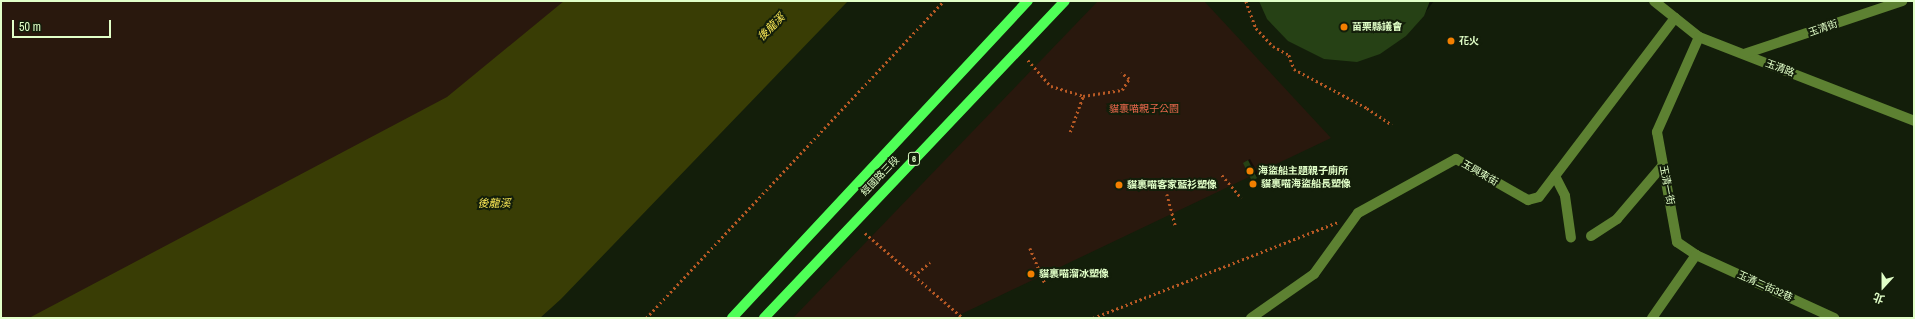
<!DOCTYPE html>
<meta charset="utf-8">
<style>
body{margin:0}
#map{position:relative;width:1915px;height:319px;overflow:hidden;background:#131e0a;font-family:"Archivo Narrow","Noto Sans TC",sans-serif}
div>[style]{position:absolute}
.green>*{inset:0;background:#29180d}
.water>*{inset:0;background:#393d05}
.shadow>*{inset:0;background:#0007}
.building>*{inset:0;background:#264115}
.path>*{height:2.5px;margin-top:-1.25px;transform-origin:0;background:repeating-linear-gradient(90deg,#b75924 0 2px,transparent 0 5px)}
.minor>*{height:10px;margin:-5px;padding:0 5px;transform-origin:5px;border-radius:5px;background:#5d8132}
.major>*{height:10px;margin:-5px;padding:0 5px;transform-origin:5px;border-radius:5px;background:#4fff57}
.dots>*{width:11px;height:11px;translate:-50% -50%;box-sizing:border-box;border:2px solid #131e0a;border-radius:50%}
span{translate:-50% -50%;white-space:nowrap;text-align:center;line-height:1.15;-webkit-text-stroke:4px #131e0a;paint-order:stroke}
.shield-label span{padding:1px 3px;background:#131e0a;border:1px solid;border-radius:3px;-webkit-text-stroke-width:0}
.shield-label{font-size:9px;color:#e1ffc8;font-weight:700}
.poi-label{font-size:10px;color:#e1ffc8;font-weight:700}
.left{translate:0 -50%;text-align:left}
.street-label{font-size:10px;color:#e1ffc8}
.park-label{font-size:10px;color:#e7674c}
.water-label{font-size:11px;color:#ffec56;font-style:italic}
.frame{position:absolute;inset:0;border:2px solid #e1ffc8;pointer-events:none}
.north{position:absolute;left:1863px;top:267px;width:40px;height:40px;-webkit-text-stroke:3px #131e0a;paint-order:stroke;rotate:201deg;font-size:11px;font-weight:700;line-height:16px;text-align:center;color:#e1ffc8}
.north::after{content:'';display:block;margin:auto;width:14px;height:18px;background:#e1ffc8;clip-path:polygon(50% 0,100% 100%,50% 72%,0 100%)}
.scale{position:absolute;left:12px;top:20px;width:99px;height:18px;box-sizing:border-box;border:2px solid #e1ffc8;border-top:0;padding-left:5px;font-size:12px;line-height:14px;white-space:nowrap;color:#e1ffc8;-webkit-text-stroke:3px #131e0a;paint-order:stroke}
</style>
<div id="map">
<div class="green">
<i style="clip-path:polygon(1px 1px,710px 1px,385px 318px,1px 318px)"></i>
<i style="clip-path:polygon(1098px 1px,1204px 1px,1331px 138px,953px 318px,793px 318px)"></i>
</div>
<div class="water">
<i style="clip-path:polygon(564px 1px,848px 1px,561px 299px,540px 318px,29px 318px,447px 97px)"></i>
</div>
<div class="shadow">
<i style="clip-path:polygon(1260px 1px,1434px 1px,1414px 27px)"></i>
<i style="clip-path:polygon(1250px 159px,1259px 175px,1253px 179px,1246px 161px)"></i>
</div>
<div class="building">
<i style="clip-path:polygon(1259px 1px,1430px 1px,1424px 16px,1406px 36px,1380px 54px,1357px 62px,1324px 59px,1288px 41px,1267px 19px)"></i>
<i style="clip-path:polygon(1248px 160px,1257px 178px,1252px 181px,1243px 163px)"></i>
</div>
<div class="path">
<i style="left:1246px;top:1px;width:29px;rotate:70deg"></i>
<i style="left:1256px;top:28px;width:25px;rotate:47deg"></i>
<i style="left:1273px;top:46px;width:18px;rotate:29deg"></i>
<i style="left:1289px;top:55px;width:15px;rotate:70deg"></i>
<i style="left:1294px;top:69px;width:83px;rotate:28.1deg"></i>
<i style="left:1367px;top:108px;width:30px;rotate:34deg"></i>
<i style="left:1028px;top:60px;width:35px;rotate:49deg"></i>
<i style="left:1051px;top:86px;width:34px;rotate:17deg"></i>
<i style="left:1083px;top:96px;width:39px;rotate:-9deg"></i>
<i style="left:1122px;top:90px;width:13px;rotate:-58deg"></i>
<i style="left:1129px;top:79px;width:10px;rotate:-143deg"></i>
<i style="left:1070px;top:132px;width:38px;rotate:-70deg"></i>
<i style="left:1222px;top:175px;width:30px;rotate:50deg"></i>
<i style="left:1167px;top:194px;width:34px;rotate:75deg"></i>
<i style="left:865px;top:233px;width:130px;rotate:40.9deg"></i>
<i style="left:1030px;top:248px;width:38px;rotate:67deg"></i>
<i style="left:914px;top:276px;width:21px;rotate:-41deg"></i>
<i style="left:646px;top:318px;width:435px;rotate:-46.8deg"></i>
<i style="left:1093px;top:318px;width:263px;rotate:-21.4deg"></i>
</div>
<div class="minor">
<i style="left:1654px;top:1px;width:58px;rotate:38.7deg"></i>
<i style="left:1699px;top:37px;width:231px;rotate:21.3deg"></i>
<i style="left:1699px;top:37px;width:104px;rotate:113.9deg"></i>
<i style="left:1657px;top:132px;width:112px;rotate:79.7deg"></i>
<i style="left:1677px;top:242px;width:23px;rotate:34deg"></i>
<i style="left:1696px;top:255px;width:152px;rotate:24.5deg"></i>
<i style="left:1744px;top:54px;width:167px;rotate:-18.5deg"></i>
<i style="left:1555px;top:176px;width:22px;rotate:63deg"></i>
<i style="left:1565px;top:196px;width:42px;rotate:81.9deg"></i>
<i style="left:1591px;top:236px;width:31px;rotate:-33deg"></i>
<i style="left:1617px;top:219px;width:71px;rotate:-49.6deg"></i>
<i style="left:1251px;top:318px;width:77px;rotate:-34.9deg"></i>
<i style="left:1314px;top:274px;width:75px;rotate:-54.2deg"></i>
<i style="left:1358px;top:213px;width:112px;rotate:-28.9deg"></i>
<i style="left:1456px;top:159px;width:83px;rotate:29.7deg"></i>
<i style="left:1528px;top:200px;width:11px;rotate:-15deg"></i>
<i style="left:1539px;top:197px;width:225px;rotate:-52.8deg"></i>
<i style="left:1652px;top:318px;width:77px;rotate:-55.1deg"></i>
</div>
<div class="major">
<i style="left:732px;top:318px;width:434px;rotate:-47deg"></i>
<i style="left:764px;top:318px;width:437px;rotate:-46.5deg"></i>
</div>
<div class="dots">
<i style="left:1344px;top:27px;background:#f37f00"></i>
<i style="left:1451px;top:41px;background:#f37f00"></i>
<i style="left:1250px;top:171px;background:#f37f00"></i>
<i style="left:1253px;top:184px;background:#f37f00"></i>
<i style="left:1119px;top:185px;background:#f37f00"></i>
<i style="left:1031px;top:274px;background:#f37f00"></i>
</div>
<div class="shield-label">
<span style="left:914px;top:159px">6</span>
</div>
<div class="poi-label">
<span class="left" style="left:1352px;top:27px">苗栗縣議會</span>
<span class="left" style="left:1459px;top:41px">花火</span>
<span class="left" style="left:1258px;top:171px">海盜船主題親子廁所</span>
<span class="left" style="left:1261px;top:184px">貓裏喵海盜船長塑像</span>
<span class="left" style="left:1127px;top:185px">貓裏喵客家藍衫塑像</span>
<span class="left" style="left:1039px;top:274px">貓裏喵溜冰塑像</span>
</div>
<div class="street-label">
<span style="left:1823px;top:28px;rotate:-19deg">玉清街</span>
<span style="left:1780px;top:68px;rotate:21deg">玉清路</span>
<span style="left:1480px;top:173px;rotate:30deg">玉興東街</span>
<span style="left:880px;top:176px;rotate:-46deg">經國路三段</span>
<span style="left:1667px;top:185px;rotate:79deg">玉清一街</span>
<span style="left:1765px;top:286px;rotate:24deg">玉清二街32巷</span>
</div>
<div class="park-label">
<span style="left:1144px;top:109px">貓裏喵親子公園</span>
</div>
<div class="water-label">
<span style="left:771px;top:27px;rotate:-45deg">後龍溪</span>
<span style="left:494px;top:203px">後龍溪</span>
</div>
<div class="frame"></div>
<div class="north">北</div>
<div class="scale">50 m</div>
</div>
